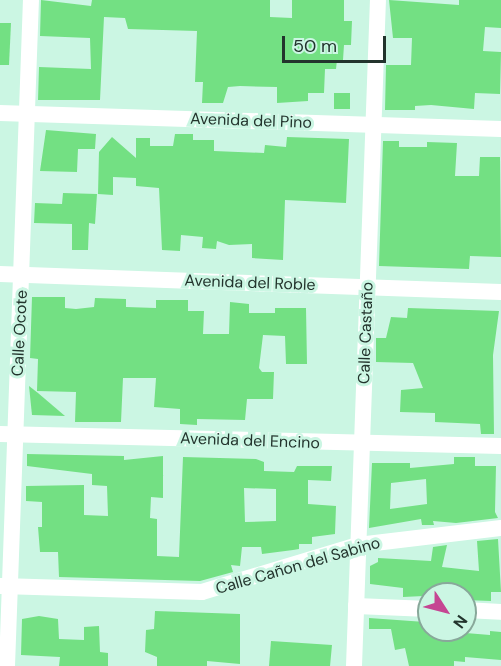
<!DOCTYPE html>
<meta charset="utf-8">
<style>
body{margin:0}
#map{position:relative;width:501px;height:666px;overflow:hidden;background:#cbf6e3;font-family:"DM Sans",sans-serif}
div>[style]{position:absolute}
.building>*{inset:0;background:#73e083}
.minor>*{height:16px;margin:-8px;padding:0 8px;transform-origin:8px;border-radius:8px;background:#fff}
span{translate:-50% -50%;white-space:nowrap;text-align:center;line-height:1.15;-webkit-text-stroke:6px #cbf6e3;paint-order:stroke}
.street-label{font-size:16px;color:#23342d}
.north{position:absolute;left:417px;top:582px;width:60px;height:60px;box-sizing:border-box;background:#cbf6e3;border:2px solid #88a89a;border-radius:50%;rotate:126deg;font-size:16px;font-weight:700;line-height:24px;text-align:center;color:#23342d}
.north::after{content:'';display:block;margin:auto;width:21px;height:27px;background:#c54692;clip-path:polygon(50% 0,100% 100%,50% 72%,0 100%)}
.scale{position:absolute;left:282px;top:36px;width:104px;height:27px;box-sizing:border-box;border:3px solid #23342d;border-top:0;padding-left:8px;font-size:18px;line-height:21px;white-space:nowrap;color:#23342d;-webkit-text-stroke:4px #cbf6e3;paint-order:stroke}
</style>
<div id="map">
<div class="building">
<i style="clip-path:polygon(41px 0,91px 6px,92px 0,270px 0,270px 17px,292px 18px,292px 0,344px 0,344px 21px,352px 21px,351px 45px,344px 45px,343px 60px,337px 60px,336px 69px,325px 69px,324px 93px,308px 93px,308px 101px,277px 103px,277px 87px,240px 86px,228px 87px,223px 103px,202px 103px,203px 82px,195px 82px,197px 31px,128px 29px,125px 18px,104px 17px,100px 100px,38px 100px,39px 67px,91px 69px,90px 38px,40px 36px)"></i>
<i style="clip-path:polygon(389px 0,459px 5px,459px 0,501px 0,501px 28px,485px 27px,483px 51px,501px 52px,500px 94px,475px 93px,474px 109px,431px 105px,415px 106px,415px 110px,385px 110px,386px 65px,411px 65px,412px 38px,393px 38px)"></i>
<i style="clip-path:polygon(0 23px,11px 23px,9px 65px,0 65px)"></i>
<i style="clip-path:polygon(334px 93px,350px 93px,350px 109px,334px 109px)"></i>
<i style="clip-path:polygon(46px 130px,96px 134px,95px 149px,78px 149px,77px 172px,40px 171px)"></i>
<i style="clip-path:polygon(175px 134px,193px 134px,193px 140px,214px 140px,214px 151px,264px 153px,265px 145px,286px 147px,287px 137px,349px 139px,346px 203px,285px 200px,283px 260px,252px 258px,252px 244px,229px 245px,217px 241px,216px 249px,202px 248px,203px 237px,181px 235px,180px 251px,162px 250px,159px 188px,136px 186px,136px 178px,113px 177px,113px 195px,98px 194px,99px 152px,112px 137px,136px 158px,136px 138px,150px 138px,150px 146px,173px 146px)"></i>
<i style="clip-path:polygon(383px 141px,399px 141px,399px 147px,427px 147px,427px 142px,457px 143px,455px 176px,479px 176px,480px 157px,500px 157px,501px 257px,470px 256px,469px 269px,379px 266px)"></i>
<i style="clip-path:polygon(63px 193px,97px 194px,95px 224px,89px 223px,88px 250px,72px 250px,72px 224px,34px 223px,35px 203px,62px 204px)"></i>
<i style="clip-path:polygon(32px 297px,65px 297px,65px 308px,76px 309px,94px 307px,95px 298px,126px 299px,126px 307px,156px 308px,156px 300px,188px 300px,188px 311px,204px 311px,203px 334px,229px 334px,230px 302px,249px 304px,249px 313px,275px 313px,275px 308px,306px 308px,307px 364px,286px 364px,285px 336px,263px 335px,259px 368px,262px 372px,274px 372px,273px 399px,247px 399px,245px 420px,197px 419px,197px 425px,180px 424px,180px 409px,154px 407px,156px 378px,123px 378px,121px 422px,75px 422px,76px 392px,37px 391px,38px 359px,30px 358px)"></i>
<i style="clip-path:polygon(408px 308px,499px 311px,493px 355px,494px 434px,481px 434px,480px 424px,435px 422px,435px 413px,400px 412px,401px 390px,423px 388px,413px 363px,376px 362px,376px 338px,386px 338px,391px 317px,407px 318px)"></i>
<i style="clip-path:polygon(29px 386px,38px 393px,65px 416px,32px 415px)"></i>
<i style="clip-path:polygon(evenodd,27px 454px,124px 456px,124px 460px,163px 456px,163px 498px,151px 497px,150px 518px,157px 519px,157px 556px,179px 557px,183px 457px,256px 459px,264px 462px,264px 471px,294px 472px,297px 466px,332px 466px,331px 481px,308px 480px,308px 504px,336px 506px,335px 534px,312px 537px,312px 544px,299px 544px,299px 549px,293px 550px,262px 554px,261px 547px,242px 547px,240px 566px,231px 565px,233px 572px,200px 581px,59px 577px,58px 552px,40px 552px,38px 527px,42px 527px,42px 502px,26px 501px,26px 486px,84px 485px,84px 515px,108px 516px,107px 486px,92px 485px,92px 474px,27px 466px,27px 454px,244px 488px,276px 489px,276px 521px,245px 522px,244px 488px)"></i>
<i style="clip-path:polygon(evenodd,454px 457px,475px 457px,475px 466px,496px 466px,495px 512px,498px 518px,456px 523px,433px 521px,434px 525px,422px 525px,421px 519px,369px 528px,372px 463px,410px 463px,410px 468px,454px 464px,454px 457px,426px 479px,427px 504px,390px 509px,391px 483px,426px 479px)"></i>
<i style="clip-path:polygon(498px 539px,501px 592px,491px 592px,491px 601px,465px 600px,465px 594px,403px 597px,403px 588px,370px 584px,370px 566px,378px 562px,378px 558px,431px 561px,433px 547px,447px 545px,442px 567px,479px 571px,477px 541px)"></i>
<i style="clip-path:polygon(155px 611px,240px 614px,240px 664px,207px 661px,207px 666px,157px 666px,157px 657px,145px 652px,146px 630px,154px 629px)"></i>
<i style="clip-path:polygon(39px 616px,58px 619px,59px 639px,84px 640px,84px 627px,99px 626px,100px 652px,108px 653px,108px 666px,59px 666px,60px 657px,21px 655px,22px 619px)"></i>
<i style="clip-path:polygon(369px 618px,425px 622px,429px 630px,490px 635px,490px 631px,501px 632px,501px 660px,465px 657px,465px 662px,454px 661px,454px 666px,409px 666px,405px 648px,395px 650px,391px 629px,369px 629px)"></i>
<i style="clip-path:polygon(271px 641px,332px 645px,330px 666px,269px 666px)"></i>
</div>
<div class="minor">
<i style="left:0;top:113px;width:501px;rotate:1.83deg"></i>
<i style="left:0;top:274px;width:501px;rotate:2.06deg"></i>
<i style="left:0;top:434px;width:501px;rotate:1.37deg"></i>
<i style="left:1px;top:586px;width:201px;rotate:1.7deg"></i>
<i style="left:202px;top:592px;width:163px;rotate:-16.8deg"></i>
<i style="left:358px;top:545px;width:144px;rotate:-6.8deg"></i>
<i style="left:356px;top:606px;width:73px;rotate:2.4deg"></i>
<i style="left:465px;top:610px;width:36px;rotate:3deg"></i>
<i style="left:7px;top:666px;width:666px;rotate:-87.94deg"></i>
<i style="left:354px;top:666px;width:666px;rotate:-87.94deg"></i>
</div>
<div class="street-label">
<span style="left:251px;top:121px;rotate:2deg">Avenida del Pino</span>
<span style="left:250px;top:283px;rotate:2deg">Avenida del Roble</span>
<span style="left:20px;top:333px;rotate:-87deg">Calle Ocote</span>
<span style="left:366px;top:333px;rotate:-88deg">Calle Castaño</span>
<span style="left:250px;top:441px;rotate:2deg">Avenida del Encino</span>
<span style="left:298px;top:566px;rotate:-16deg">Calle Cañon del Sabino</span>
</div>
<div class="north">N</div>
<div class="scale">50 m</div>
</div>
